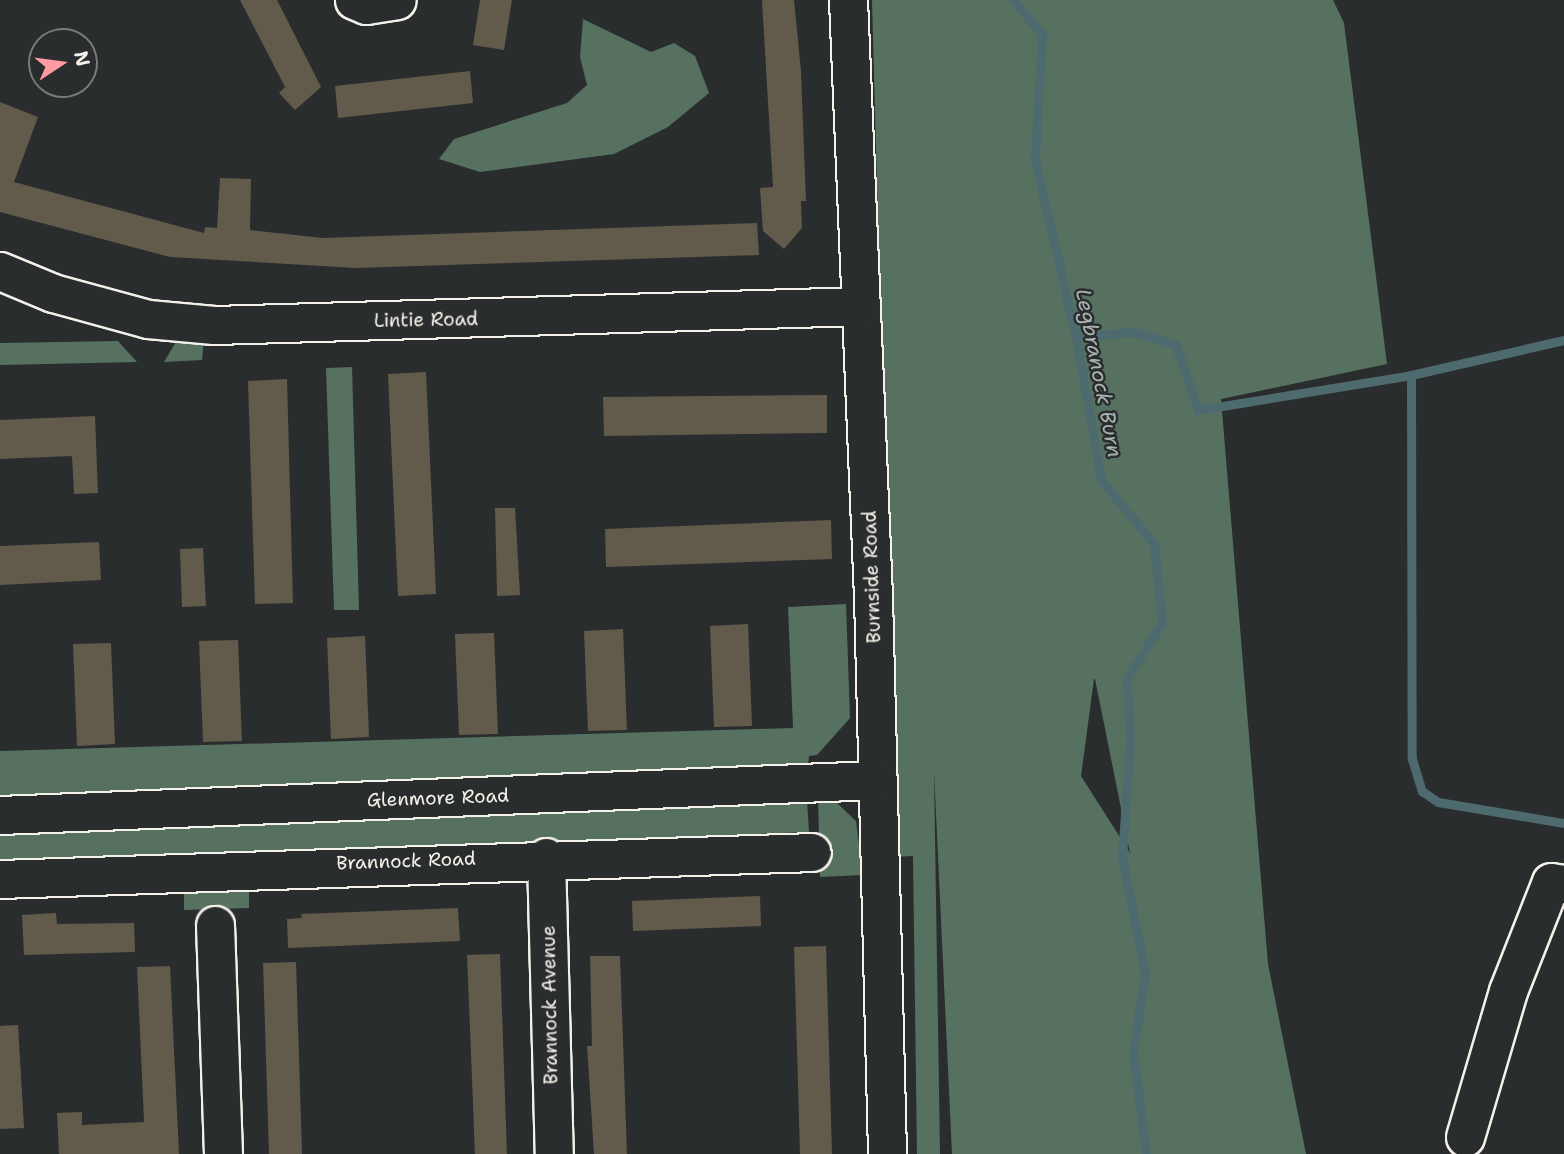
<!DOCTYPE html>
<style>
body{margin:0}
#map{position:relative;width:1564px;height:1154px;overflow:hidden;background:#2a2d2e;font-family:"Shantell Sans",sans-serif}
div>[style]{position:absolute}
.green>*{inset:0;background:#567160}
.stream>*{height:9px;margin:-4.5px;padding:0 4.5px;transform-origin:4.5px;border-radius:4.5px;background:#4d6a6f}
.building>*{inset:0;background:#625a4b}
.roads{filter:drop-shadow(2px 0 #f4f1e8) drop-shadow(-2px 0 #f4f1e8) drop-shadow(0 2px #f4f1e8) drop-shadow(0 -2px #f4f1e8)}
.minor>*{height:37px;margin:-18.5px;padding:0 18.5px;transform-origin:18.5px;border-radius:18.5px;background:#2a2d2e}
span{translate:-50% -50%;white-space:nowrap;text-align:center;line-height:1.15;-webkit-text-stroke:5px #2a2d2e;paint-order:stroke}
.street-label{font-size:19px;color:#f4f1e8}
.water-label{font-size:21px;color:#a9b4b2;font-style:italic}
.north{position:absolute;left:28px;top:28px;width:70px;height:70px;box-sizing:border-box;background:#2a2d2e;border:2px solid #7b7b78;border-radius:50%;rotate:77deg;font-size:19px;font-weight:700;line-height:28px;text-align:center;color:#f4f1e8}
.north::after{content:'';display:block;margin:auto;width:24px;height:32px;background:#ff9aa2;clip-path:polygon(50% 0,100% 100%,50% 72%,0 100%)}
</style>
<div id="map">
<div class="green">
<i style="clip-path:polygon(evenodd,872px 0,1333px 0,1344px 23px,1387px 364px,1221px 399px,1268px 964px,1306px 1154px,952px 1154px,934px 771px,940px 1154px,917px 1154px,913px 856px,895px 857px,872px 0,1094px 679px,1095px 679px,1130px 853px,1081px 776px,1094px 679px)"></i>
<i style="clip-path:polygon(583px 19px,651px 52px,674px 43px,695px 56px,709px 93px,668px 127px,614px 154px,480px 172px,439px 159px,454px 139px,567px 103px,587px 85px,580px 57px)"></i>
<i style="clip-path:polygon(204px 338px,202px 360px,164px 362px,176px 342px)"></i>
<i style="clip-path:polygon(118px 341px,137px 362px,0 365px,0 343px)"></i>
<i style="clip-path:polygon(352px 367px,359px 610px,334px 610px,326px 368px)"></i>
<i style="clip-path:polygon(846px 604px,850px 718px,817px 755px,809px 756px,808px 765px,0 800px,0 751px,793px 728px,788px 607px)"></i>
<i style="clip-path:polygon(818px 798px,837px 803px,856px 821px,863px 875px,820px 877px)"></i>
<i style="clip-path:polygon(807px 800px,809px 832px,0 864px,0 834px)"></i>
<i style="clip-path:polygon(249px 889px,249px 908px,184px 910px,184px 891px)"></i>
</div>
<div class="stream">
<i style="left:1013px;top:0;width:45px;rotate:49.5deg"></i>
<i style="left:1042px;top:34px;width:126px;rotate:93.2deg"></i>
<i style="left:1035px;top:160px;width:182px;rotate:77deg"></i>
<i style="left:1076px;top:337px;width:145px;rotate:80.1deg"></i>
<i style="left:1101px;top:480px;width:83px;rotate:50.4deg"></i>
<i style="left:1154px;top:544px;width:79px;rotate:84.2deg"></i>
<i style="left:1162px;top:623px;width:65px;rotate:122.5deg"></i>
<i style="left:1127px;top:678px;width:62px;rotate:87.2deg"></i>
<i style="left:1130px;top:740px;width:118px;rotate:93.9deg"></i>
<i style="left:1122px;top:858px;width:117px;rotate:78.7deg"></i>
<i style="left:1145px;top:973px;width:80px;rotate:98.6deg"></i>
<i style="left:1133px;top:1052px;width:103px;rotate:82.7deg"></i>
<i style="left:1076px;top:337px;width:58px;rotate:-4.9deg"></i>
<i style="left:1134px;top:332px;width:44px;rotate:17.2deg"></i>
<i style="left:1176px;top:345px;width:69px;rotate:71.3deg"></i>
<i style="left:1198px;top:410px;width:216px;rotate:-9.3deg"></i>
<i style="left:1411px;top:375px;width:157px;rotate:-12.9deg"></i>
<i style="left:1411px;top:375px;width:384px;rotate:89.9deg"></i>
<i style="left:1412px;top:759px;width:34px;rotate:73deg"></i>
<i style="left:1422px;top:791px;width:19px;rotate:35deg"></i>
<i style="left:1438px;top:802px;width:128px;rotate:9.5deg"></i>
</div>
<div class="building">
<i style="clip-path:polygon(240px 0,277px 0,321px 87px,295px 110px,279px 93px,285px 87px)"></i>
<i style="clip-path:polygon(480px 0,512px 0,504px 50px,473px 45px)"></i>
<i style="clip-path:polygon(762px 0,794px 0,801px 71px,806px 201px,801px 201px,802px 228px,784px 249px,763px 231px,760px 188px,773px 187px)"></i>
<i style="clip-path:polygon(470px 71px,473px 103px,338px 118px,335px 86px)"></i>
<i style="clip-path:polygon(0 102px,38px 117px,14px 182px,204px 233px,205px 227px,217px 228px,220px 178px,251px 179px,250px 230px,323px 238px,757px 223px,759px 255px,356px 268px,170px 257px,0 212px)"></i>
<i style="clip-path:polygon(426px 372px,436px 594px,398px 596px,388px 374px)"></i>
<i style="clip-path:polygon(287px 379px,293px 603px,255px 604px,248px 381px)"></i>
<i style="clip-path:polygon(827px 395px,827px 433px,604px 436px,603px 397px)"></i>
<i style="clip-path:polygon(95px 416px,98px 493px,74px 494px,72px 456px,0 459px,0 420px)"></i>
<i style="clip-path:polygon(495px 508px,515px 508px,520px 595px,497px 596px)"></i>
<i style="clip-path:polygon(831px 520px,832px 559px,606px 567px,605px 529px)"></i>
<i style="clip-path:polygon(99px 542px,101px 580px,0 585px,0 546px)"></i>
<i style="clip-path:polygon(203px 548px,206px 606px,182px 607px,180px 549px)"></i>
<i style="clip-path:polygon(748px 624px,752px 726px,714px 727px,710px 626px)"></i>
<i style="clip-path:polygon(623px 629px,627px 730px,588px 731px,584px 631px)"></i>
<i style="clip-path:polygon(494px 633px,498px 734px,459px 735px,455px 634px)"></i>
<i style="clip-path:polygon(365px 636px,369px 737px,331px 739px,327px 638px)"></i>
<i style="clip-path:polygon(238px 640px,242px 741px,203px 742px,199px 641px)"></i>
<i style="clip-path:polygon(111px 643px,115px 744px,77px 746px,73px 644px)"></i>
<i style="clip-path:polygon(760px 896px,761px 926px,633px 931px,632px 901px)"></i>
<i style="clip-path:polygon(458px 908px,460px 941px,288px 948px,287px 919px,302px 918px,301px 914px)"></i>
<i style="clip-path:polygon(56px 913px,57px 924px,134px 923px,135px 952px,24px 955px,22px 915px)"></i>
<i style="clip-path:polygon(826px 946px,832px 1154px,800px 1154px,794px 947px)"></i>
<i style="clip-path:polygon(500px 954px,507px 1154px,475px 1154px,467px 955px)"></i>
<i style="clip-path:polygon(590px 956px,620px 956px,627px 1154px,594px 1154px,587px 1046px,592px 1046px)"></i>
<i style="clip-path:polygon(296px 962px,302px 1154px,269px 1154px,263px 963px)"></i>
<i style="clip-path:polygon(170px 966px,179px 1154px,59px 1154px,57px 1113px,82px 1112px,82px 1125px,144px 1122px,137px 967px)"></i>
<i style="clip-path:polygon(18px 1025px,24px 1128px,0 1129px,0 1026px)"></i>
</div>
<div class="roads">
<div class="minor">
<i style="left:354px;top:0;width:13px;rotate:23deg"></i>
<i style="left:366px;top:5px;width:31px;rotate:-9deg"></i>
<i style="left:848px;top:0;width:597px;rotate:87.6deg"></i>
<i style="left:873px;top:596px;width:558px;rotate:88.56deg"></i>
<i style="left:0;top:271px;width:57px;rotate:22.5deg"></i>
<i style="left:53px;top:293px;width:98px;rotate:15.3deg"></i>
<i style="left:148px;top:319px;width:66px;rotate:5.2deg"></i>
<i style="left:214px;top:325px;width:646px;rotate:-1.68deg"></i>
<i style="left:0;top:815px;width:877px;rotate:-2.29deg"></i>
<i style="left:546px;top:857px;width:297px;rotate:88.5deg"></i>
<i style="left:0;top:879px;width:812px;rotate:-1.9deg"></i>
<i style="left:215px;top:925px;width:229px;rotate:88deg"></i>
<i style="left:1465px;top:1137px;width:152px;rotate:-73.6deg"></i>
<i style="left:1508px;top:991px;width:117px;rotate:-68.5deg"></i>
<i style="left:1551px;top:882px;width:13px;rotate:9deg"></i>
</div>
</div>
<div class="street-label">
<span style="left:426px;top:320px;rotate:-1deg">Lintie Road</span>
<span style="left:872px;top:577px;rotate:-92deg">Burnside Road</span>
<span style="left:438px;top:798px;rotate:-2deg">Glenmore Road</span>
<span style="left:406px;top:861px;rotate:-2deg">Brannock Road</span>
<span style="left:550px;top:1005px;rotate:-91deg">Brannock Avenue</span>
</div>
<div class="water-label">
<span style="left:1099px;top:373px;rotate:79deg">Legbranock Burn</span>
</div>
<div class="north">N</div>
</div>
